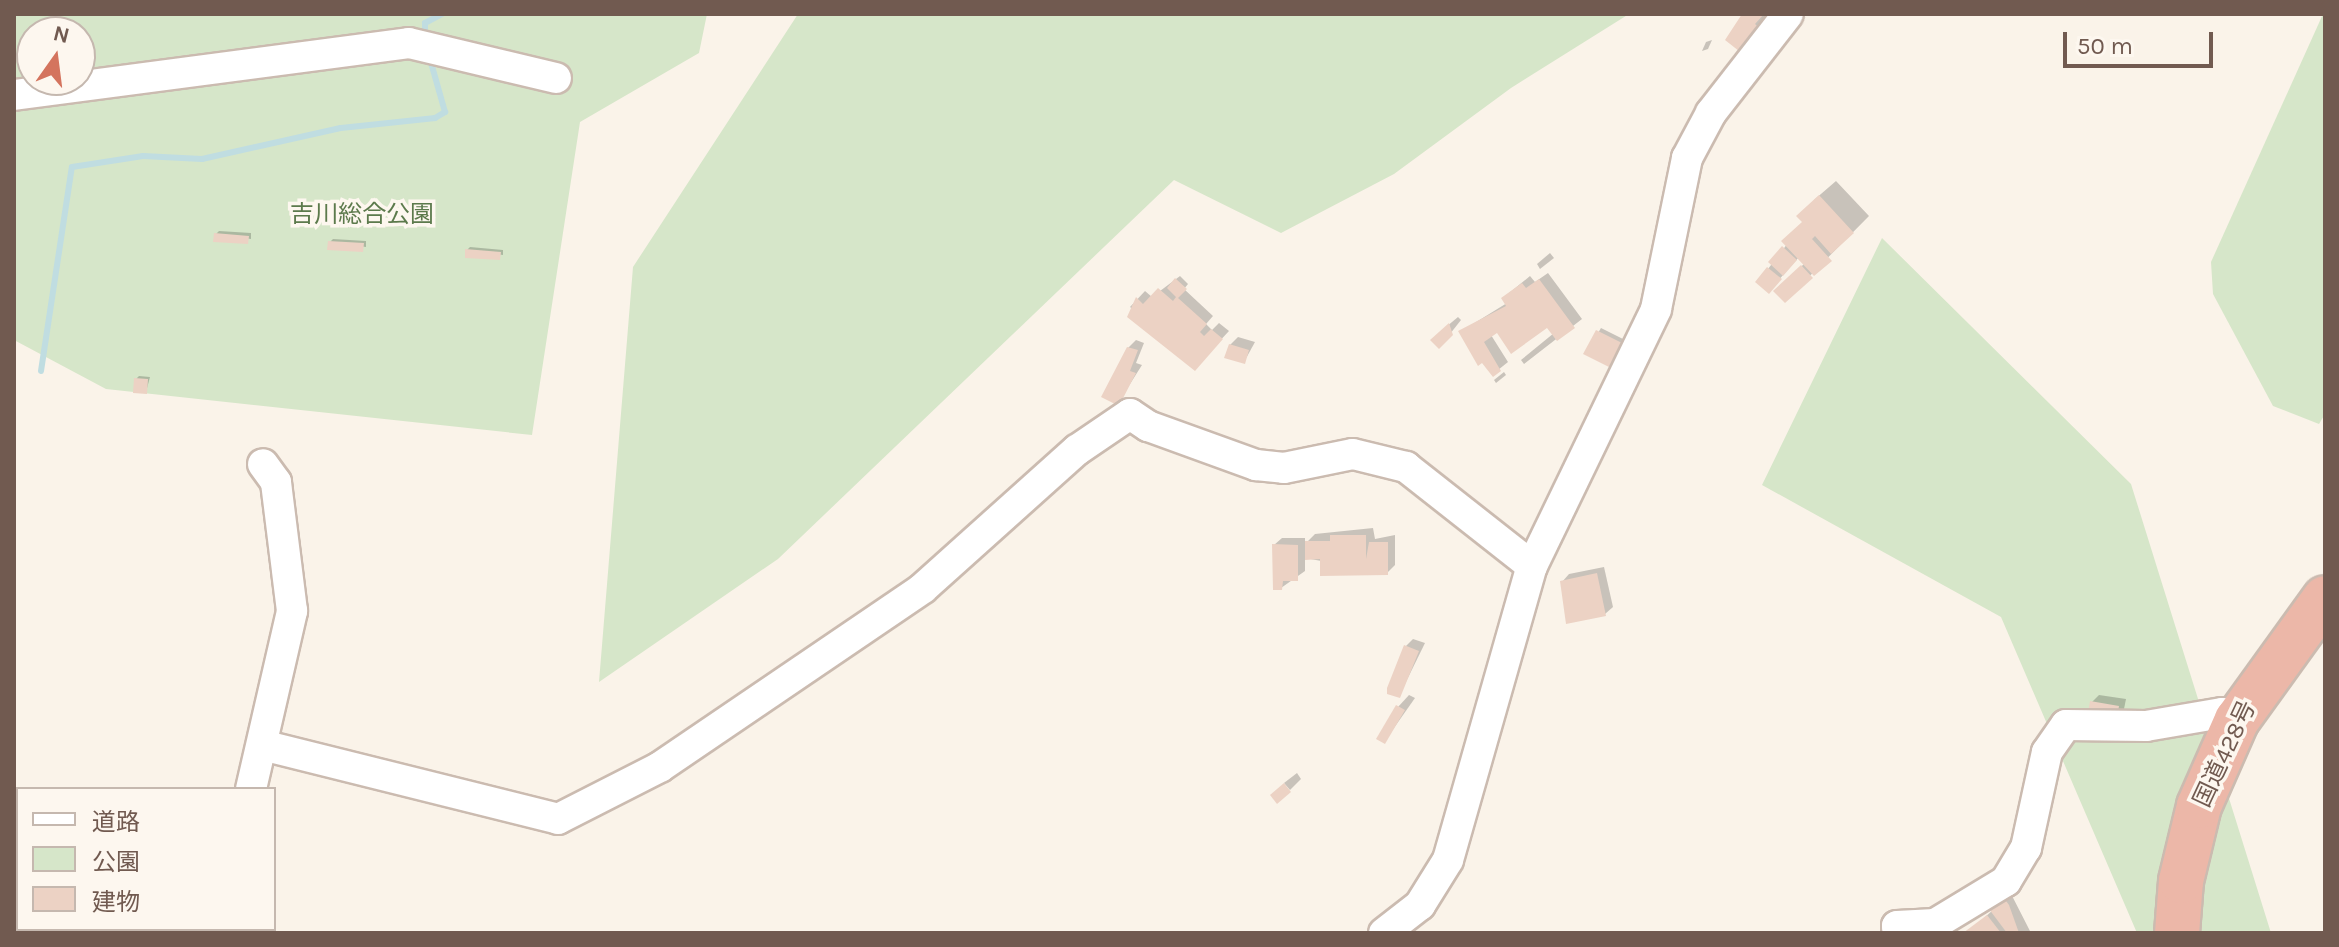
<!DOCTYPE html>
<meta charset="utf-8">
<style>
body{margin:0}
#map{position:relative;width:2339px;height:947px;overflow:hidden;background:#faf3e9;font-family:Karla,"Noto Sans JP",sans-serif}
div>[style]{position:absolute}
.green>*{inset:0;background:#d6e6c9}
.shadow>*{inset:0;background:#0003}
.stream>*{height:6px;margin:-3px;padding:0 3px;transform-origin:3px;border-radius:3px;background:#c0dde1}
.building>*{inset:0;background:#ecd2c4}
.roads{filter:drop-shadow(2px 0 #cbbbb0) drop-shadow(-2px 0 #cbbbb0) drop-shadow(0 2px #cbbbb0) drop-shadow(0 -2px #cbbbb0)}
.minor>*{height:30px;margin:-15px;padding:0 15px;transform-origin:15px;border-radius:15px;background:#fff}
.highway>*{height:44px;margin:-22px;padding:0 22px;transform-origin:22px;border-radius:22px;background:#ecb7a8}
span{translate:-50% -50%;white-space:nowrap;text-align:center;line-height:1.15;-webkit-text-stroke:7px #fdf7ef;paint-order:stroke}
.park-label{font-size:24px;color:#5c7a4c}
.street-label{font-size:24px;color:#715a50}
.frame{position:absolute;inset:0;border:16px solid #715a50;pointer-events:none}
.legend{position:absolute;left:16px;top:787px;width:260px;height:144px;box-sizing:border-box;background:#fdf7ef;border:2px solid #c5b8af;margin:0;padding:10px 14px;list-style:none;font-size:24px;color:#715a50}
.legend li{display:flex;align-items:center;gap:16px;height:40px}
.legend b{width:40px;border:2px solid #c5b8af}
.north{position:absolute;left:16px;top:16px;width:80px;height:80px;box-sizing:border-box;background:#fdf7ef;border:2px solid #c5b8af;border-radius:50%;rotate:14deg;font-size:22px;font-weight:700;line-height:32px;text-align:center;color:#715a50}
.north::after{content:'';display:block;margin:auto;width:28px;height:36px;background:#d4745e;clip-path:polygon(50% 0,100% 100%,50% 72%,0 100%)}
.scale{position:absolute;left:2063px;top:32px;width:150px;height:36px;box-sizing:border-box;border:4px solid #715a50;border-top:0;padding-left:10px;font-size:24px;line-height:28px;white-space:nowrap;color:#715a50;-webkit-text-stroke:6px #fdf7ef;paint-order:stroke}
</style>
<div id="map">
<div class="green">
<i style="clip-path:polygon(evenodd,14px 14px,707px 14px,699px 53px,580px 122px,532px 435px,106px 389px,14px 340px,14px 14px,32px 32px,80px 32px,80px 80px,32px 80px,32px 32px)"></i>
<i style="clip-path:polygon(798px 14px,1629px 14px,1511px 88px,1394px 174px,1281px 233px,1174px 180px,778px 559px,599px 682px,633px 267px)"></i>
<i style="clip-path:polygon(2323px 14px,2325px 414px,2319px 424px,2273px 406px,2213px 294px,2211px 262px)"></i>
<i style="clip-path:polygon(1882px 238px,2131px 484px,2271px 933px,2137px 933px,2001px 617px,1762px 485px)"></i>
</div>
<div class="shadow">
<i style="clip-path:polygon(1747px 14px,1762px 14px,1769px 22px,1751px 45px)"></i>
<i style="clip-path:polygon(1712px 40px,1708px 49px,1702px 51px,1706px 42px)"></i>
<i style="clip-path:polygon(1836px 181px,1869px 216px,1785px 301px,1776px 291px,1805px 263px,1799px 257px,1769px 291px,1758px 282px,1804px 222px,1814px 200px)"></i>
<i style="clip-path:polygon(219px 231px,251px 233px,251px 239px,216px 234px)"></i>
<i style="clip-path:polygon(333px 239px,366px 241px,366px 247px,330px 242px)"></i>
<i style="clip-path:polygon(470px 247px,503px 250px,503px 255px,467px 250px)"></i>
<i style="clip-path:polygon(1550px 253px,1554px 258px,1540px 269px,1537px 264px)"></i>
<i style="clip-path:polygon(1548px 273px,1582px 319px,1524px 364px,1521px 360px,1554px 333px,1548px 325px,1497px 330px,1491px 335px,1508px 362px,1493px 374px,1460px 332px,1507px 303px,1503px 298px,1530px 276px,1535px 282px)"></i>
<i style="clip-path:polygon(1180px 276px,1188px 284px,1184px 289px,1213px 316px,1206px 324px,1212px 330px,1219px 323px,1229px 331px,1202px 360px,1130px 307px,1145px 291px,1152px 297px)"></i>
<i style="clip-path:polygon(1458px 317px,1461px 320px,1446px 339px,1440px 332px)"></i>
<i style="clip-path:polygon(1601px 328px,1629px 342px,1586px 353px)"></i>
<i style="clip-path:polygon(1238px 337px,1255px 342px,1244px 362px,1230px 345px)"></i>
<i style="clip-path:polygon(1136px 340px,1144px 343px,1136px 363px,1142px 365px,1118px 403px,1128px 348px)"></i>
<i style="clip-path:polygon(1504px 372px,1506px 375px,1496px 383px,1494px 380px)"></i>
<i style="clip-path:polygon(139px 376px,150px 377px,146px 392px,136px 379px)"></i>
<i style="clip-path:polygon(1462px 518px,1486px 530px,1474px 542px,1455px 526px)"></i>
<i style="clip-path:polygon(1373px 528px,1375px 539px,1395px 535px,1395px 565px,1387px 573px,1305px 558px,1305px 571px,1281px 588px,1274px 545px,1282px 538px,1305px 538px,1305px 544px,1315px 534px)"></i>
<i style="clip-path:polygon(1604px 567px,1613px 607px,1605px 614px,1562px 582px,1569px 574px)"></i>
<i style="clip-path:polygon(1413px 639px,1425px 643px,1399px 696px,1406px 646px)"></i>
<i style="clip-path:polygon(1409px 695px,1415px 698px,1384px 742px,1398px 707px)"></i>
<i style="clip-path:polygon(2099px 695px,2126px 699px,2123px 714px,2092px 702px)"></i>
<i style="clip-path:polygon(1297px 773px,1301px 779px,1290px 790px,1284px 783px)"></i>
<i style="clip-path:polygon(2006px 884px,2030px 931px,1967px 933px,1993px 910px)"></i>
</div>
<div class="stream">
<i style="left:425px;top:37px;width:14px;rotate:-90deg"></i>
<i style="left:425px;top:23px;width:19px;rotate:-28deg"></i>
<i style="left:41px;top:371px;width:206px;rotate:-81.4deg"></i>
<i style="left:72px;top:167px;width:72px;rotate:-8.8deg"></i>
<i style="left:143px;top:156px;width:59px;rotate:2.9deg"></i>
<i style="left:202px;top:159px;width:142px;rotate:-12.6deg"></i>
<i style="left:341px;top:128px;width:95px;rotate:-6.1deg"></i>
<i style="left:435px;top:118px;width:12px;rotate:-31deg"></i>
<i style="left:445px;top:112px;width:55px;rotate:-105.8deg"></i>
</div>
<div class="building">
<i style="clip-path:polygon(1742px 14px,1764px 14px,1755px 24px,1763px 31px,1744px 55px,1725px 40px)"></i>
<i style="clip-path:polygon(1819px 195px,1854px 233px,1831px 254px,1815px 236px,1812px 239px,1832px 261px,1814px 276px,1781px 241px,1802px 222px,1796px 216px)"></i>
<i style="clip-path:polygon(214px 233px,249px 236px,248px 244px,213px 242px)"></i>
<i style="clip-path:polygon(328px 241px,364px 243px,363px 252px,327px 250px)"></i>
<i style="clip-path:polygon(1782px 246px,1797px 260px,1783px 276px,1768px 262px)"></i>
<i style="clip-path:polygon(465px 249px,501px 252px,500px 260px,465px 258px)"></i>
<i style="clip-path:polygon(1801px 265px,1813px 278px,1785px 303px,1773px 291px)"></i>
<i style="clip-path:polygon(1767px 267px,1782px 279px,1769px 294px,1755px 282px)"></i>
<i style="clip-path:polygon(1175px 278px,1187px 289px,1178px 298px,1207px 324px,1200px 332px,1204px 336px,1211px 329px,1223px 339px,1195px 371px,1127px 317px,1136px 297px,1143px 304px,1158px 288px,1173px 301px,1176px 297px,1167px 288px)"></i>
<i style="clip-path:polygon(1539px 279px,1575px 328px,1557px 341px,1547px 328px,1511px 354px,1497px 333px,1484px 342px,1501px 371px,1493px 377px,1482px 363px,1478px 366px,1458px 331px,1506px 306px,1501px 298px,1522px 283px,1526px 288px)"></i>
<i style="clip-path:polygon(1449px 323px,1453px 335px,1439px 349px,1430px 340px)"></i>
<i style="clip-path:polygon(1596px 330px,1628px 346px,1615px 370px,1583px 354px)"></i>
<i style="clip-path:polygon(1229px 344px,1249px 350px,1245px 364px,1224px 358px)"></i>
<i style="clip-path:polygon(1127px 347px,1138px 350px,1130px 371px,1136px 373px,1119px 406px,1101px 397px)"></i>
<i style="clip-path:polygon(134px 378px,148px 379px,147px 394px,133px 393px)"></i>
<i style="clip-path:polygon(1330px 535px,1366px 535px,1366px 559px,1369px 542px,1388px 542px,1388px 575px,1320px 576px,1320px 559px,1305px 560px,1305px 541px,1330px 541px)"></i>
<i style="clip-path:polygon(1272px 544px,1298px 545px,1298px 581px,1283px 581px,1282px 590px,1273px 590px)"></i>
<i style="clip-path:polygon(1597px 573px,1606px 616px,1566px 624px,1560px 581px)"></i>
<i style="clip-path:polygon(1404px 645px,1419px 651px,1400px 698px,1387px 694px,1387px 688px)"></i>
<i style="clip-path:polygon(2090px 701px,2119px 706px,2116px 724px,2087px 719px)"></i>
<i style="clip-path:polygon(1396px 705px,1405px 710px,1385px 744px,1376px 739px)"></i>
<i style="clip-path:polygon(1284px 783px,1291px 792px,1277px 804px,1270px 795px)"></i>
<i style="clip-path:polygon(1998px 890px,2009px 905px,2019px 933px,2007px 933px,1983px 901px)"></i>
<i style="clip-path:polygon(1987px 915px,2001px 933px,1963px 933px)"></i>
</div>
<div class="roads">
<div class="minor">
<i style="left:14px;top:95px;width:398px;rotate:-7.5deg"></i>
<i style="left:409px;top:43px;width:151px;rotate:13.4deg"></i>
<i style="left:262px;top:745px;width:305px;rotate:14deg"></i>
<i style="left:558px;top:819px;width:114px;rotate:-27deg"></i>
<i style="left:660px;top:767px;width:318px;rotate:-34.2deg"></i>
<i style="left:923px;top:588px;width:207px;rotate:-41.9deg"></i>
<i style="left:1077px;top:450px;width:64px;rotate:-34.2deg"></i>
<i style="left:1130px;top:414px;width:22px;rotate:34deg"></i>
<i style="left:1148px;top:426px;width:115px;rotate:19.9deg"></i>
<i style="left:1256px;top:465px;width:28px;rotate:6deg"></i>
<i style="left:1284px;top:468px;width:70px;rotate:-11.5deg"></i>
<i style="left:1353px;top:454px;width:55px;rotate:13.8deg"></i>
<i style="left:1406px;top:467px;width:160px;rotate:38.2deg"></i>
<i style="left:251px;top:789px;width:183px;rotate:-77deg"></i>
<i style="left:292px;top:611px;width:130px;rotate:-97.1deg"></i>
<i style="left:276px;top:482px;width:22px;rotate:-126deg"></i>
<i style="left:214px;top:933px;width:4px;rotate:-76deg"></i>
<i style="left:1384px;top:933px;width:46px;rotate:-37.9deg"></i>
<i style="left:1420px;top:905px;width:53px;rotate:-58.1deg"></i>
<i style="left:1448px;top:860px;width:306px;rotate:-74.1deg"></i>
<i style="left:1532px;top:566px;width:285px;rotate:-64.2deg"></i>
<i style="left:1656px;top:309px;width:154px;rotate:-78.4deg"></i>
<i style="left:1687px;top:158px;width:51px;rotate:-61.9deg"></i>
<i style="left:1711px;top:113px;width:125px;rotate:-52.1deg"></i>
<i style="left:1898px;top:933px;width:7px;rotate:-98deg"></i>
<i style="left:1897px;top:926px;width:38px;rotate:-3deg"></i>
<i style="left:1935px;top:924px;width:83px;rotate:-31.2deg"></i>
<i style="left:2006px;top:881px;width:39px;rotate:-59deg"></i>
<i style="left:2026px;top:848px;width:98px;rotate:-77.7deg"></i>
<i style="left:2047px;top:752px;width:33px;rotate:-55deg"></i>
<i style="left:2066px;top:725px;width:80px;rotate:0.7deg"></i>
<i style="left:2146px;top:726px;width:77px;rotate:-9.7deg"></i>
<i style="left:2222px;top:713px;width:17px;rotate:25deg"></i>
</div>
<div class="highway">
<i style="left:2177px;top:933px;width:52px;rotate:-85.6deg"></i>
<i style="left:2181px;top:881px;width:77px;rotate:-76.5deg"></i>
<i style="left:2199px;top:806px;width:94px;rotate:-66.2deg"></i>
<i style="left:2237px;top:720px;width:150px;rotate:-54.2deg"></i>
</div>
</div>
<div class="park-label">
<span style="left:362px;top:215px">吉川総合公園</span>
</div>
<div class="street-label">
<span style="left:2225px;top:754px;rotate:-65deg">国道428号</span>
</div>
<div class="frame"></div>
<ul class="legend">
<li><b style="height:10px;background:#fff"></b>道路</li>
<li><b style="height:22px;background:#d6e6c9"></b>公園</li>
<li><b style="height:22px;background:#ecd2c4"></b>建物</li>
</ul>
<div class="north">N</div>
<div class="scale">50 m</div>
</div>
